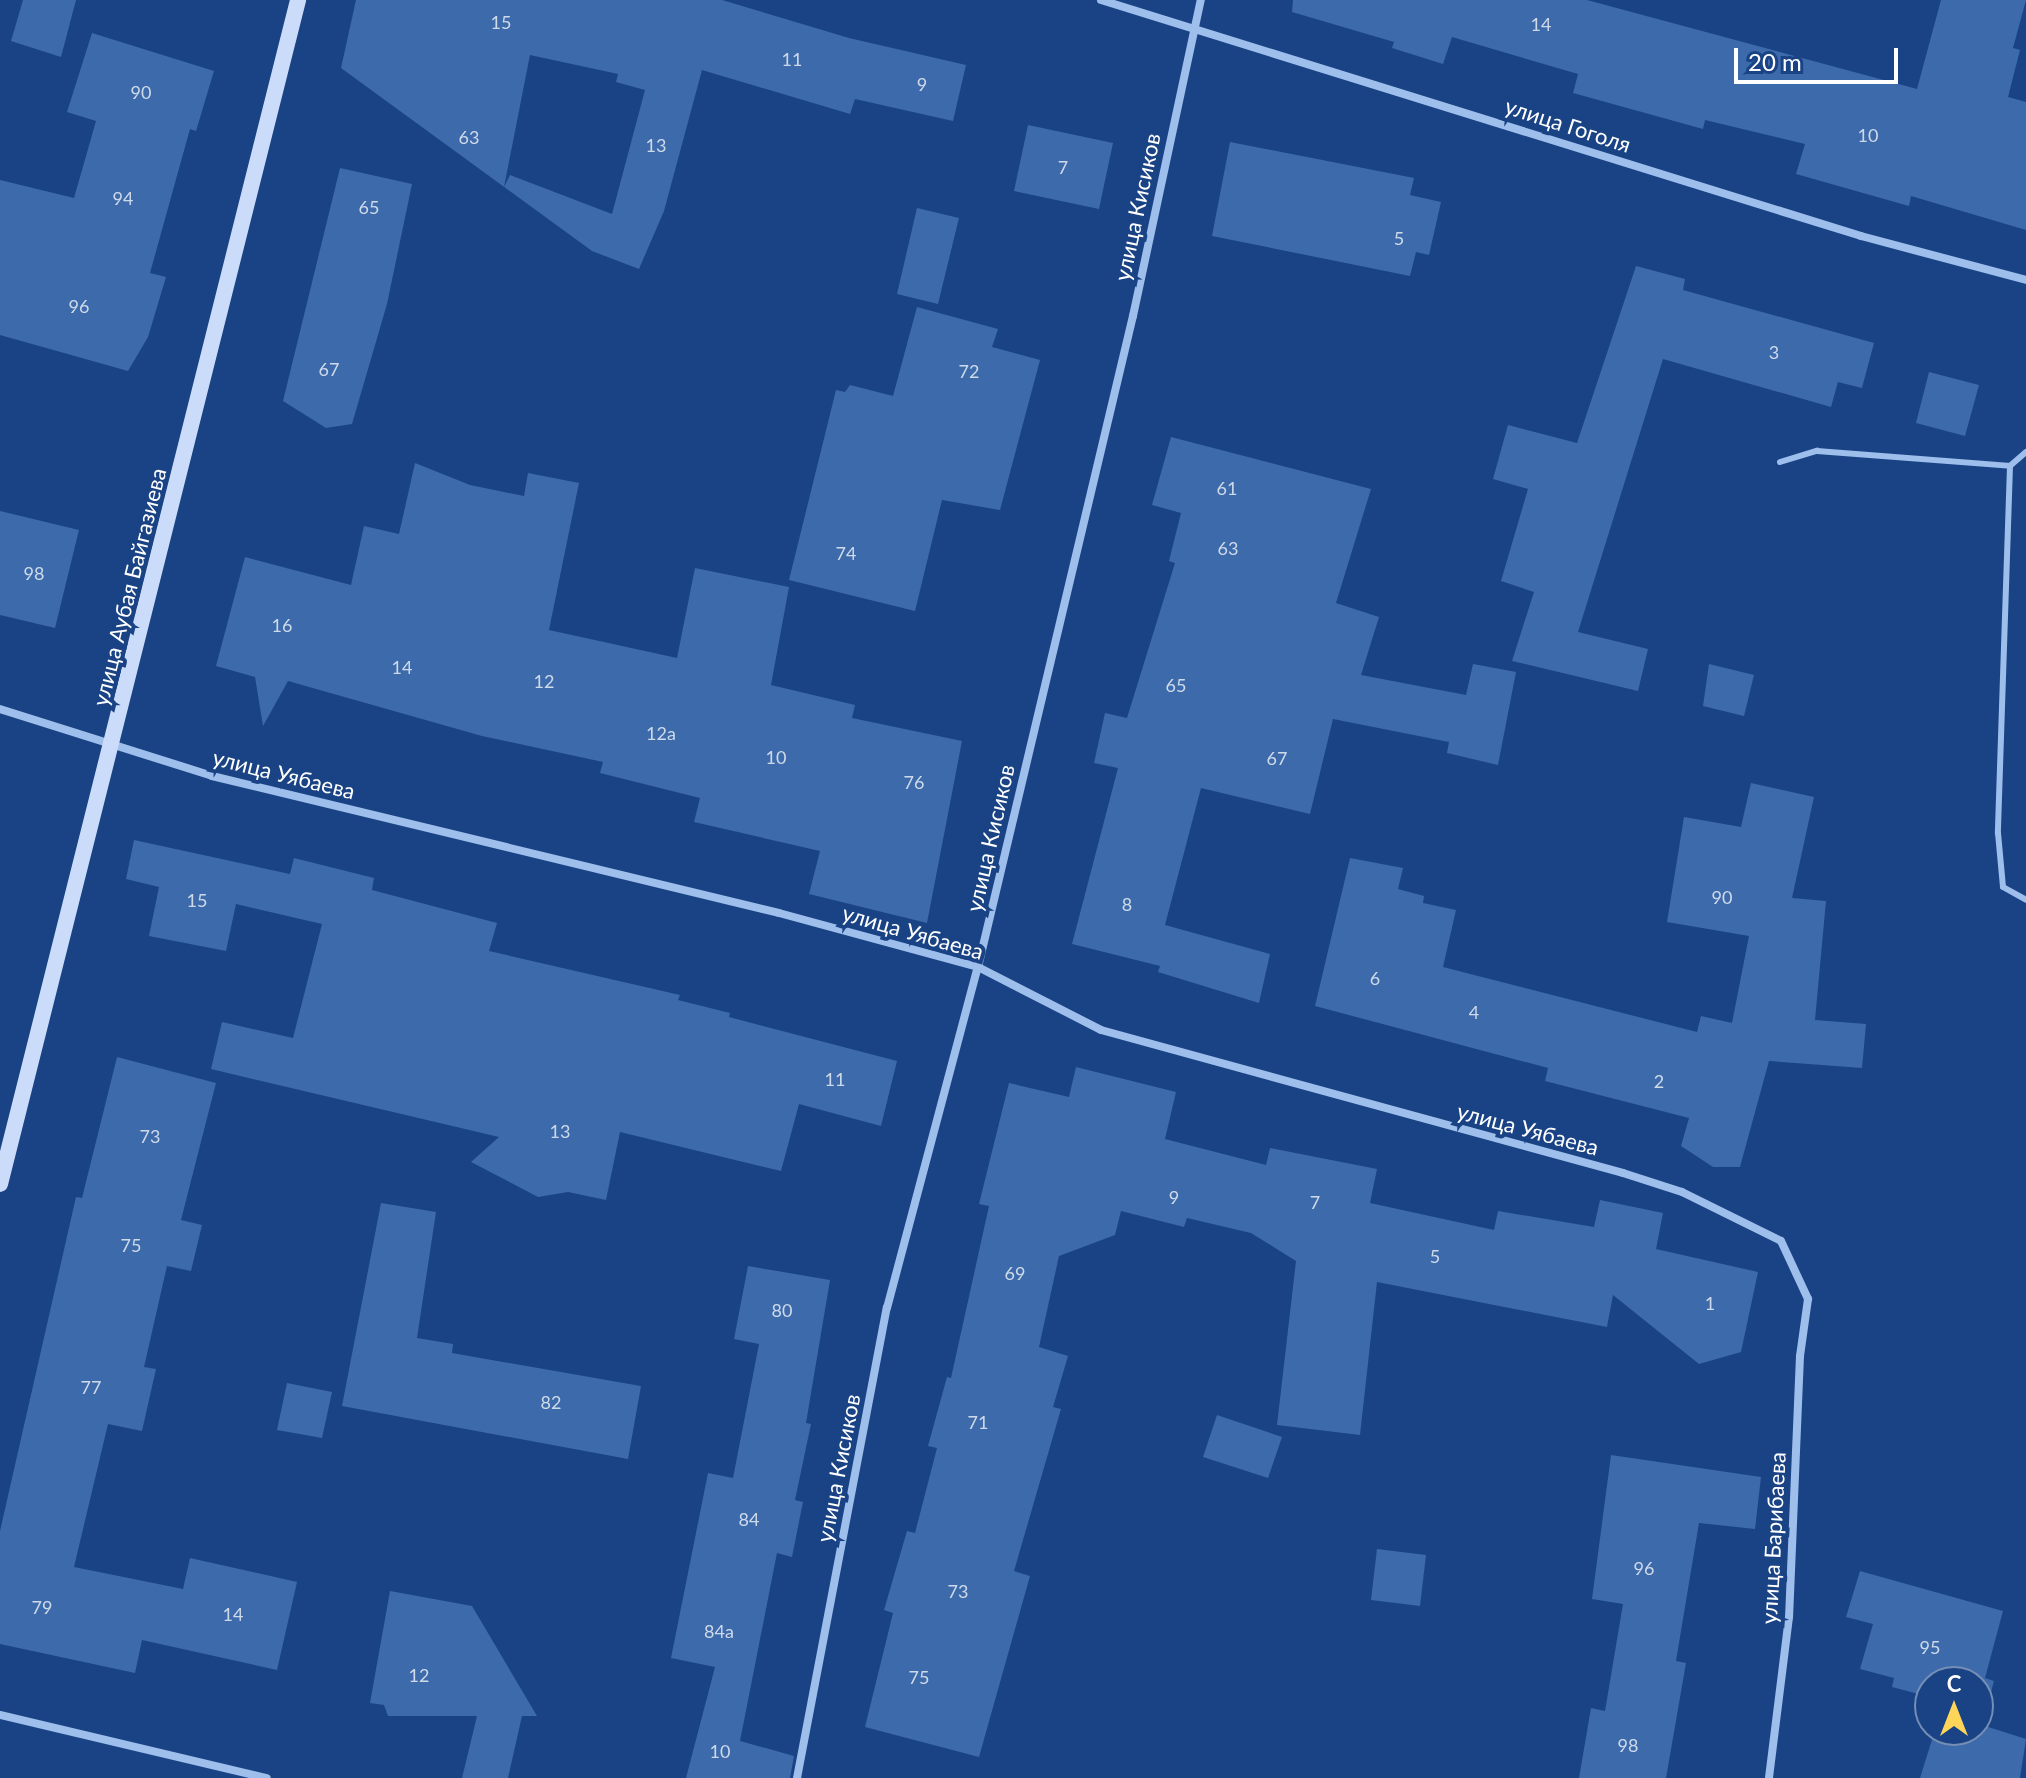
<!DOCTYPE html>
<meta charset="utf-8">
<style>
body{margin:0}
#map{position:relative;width:2026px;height:1778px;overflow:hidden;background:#194384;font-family:Lato,sans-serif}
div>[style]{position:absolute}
.building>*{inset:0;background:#3d6aab}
.service>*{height:6px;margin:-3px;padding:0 3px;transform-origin:3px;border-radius:3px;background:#9ebeec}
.minor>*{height:8px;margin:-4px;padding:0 4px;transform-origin:4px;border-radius:4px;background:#9ebeec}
.secondary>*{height:16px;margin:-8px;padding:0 8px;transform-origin:8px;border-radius:8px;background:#cadcf9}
span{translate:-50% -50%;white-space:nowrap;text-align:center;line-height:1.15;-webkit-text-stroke:8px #194384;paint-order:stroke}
.number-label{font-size:18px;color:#cedaea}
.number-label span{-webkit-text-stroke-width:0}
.street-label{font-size:22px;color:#fff}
.north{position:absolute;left:1914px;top:1666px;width:80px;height:80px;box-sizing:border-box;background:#194384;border:2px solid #758eb5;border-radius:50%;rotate:0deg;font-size:22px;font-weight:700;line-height:32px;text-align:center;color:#fff}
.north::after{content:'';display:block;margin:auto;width:28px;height:36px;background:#ffd559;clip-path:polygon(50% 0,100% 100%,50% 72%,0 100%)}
.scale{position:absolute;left:1734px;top:48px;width:164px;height:36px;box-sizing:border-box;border:4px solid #fff;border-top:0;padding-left:10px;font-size:24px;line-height:28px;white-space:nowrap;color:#fff;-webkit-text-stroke:6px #194384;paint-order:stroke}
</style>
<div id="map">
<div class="building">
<i style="clip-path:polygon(23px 0,76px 0,61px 57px,11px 41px)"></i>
<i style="clip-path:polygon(evenodd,356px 0,722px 0,849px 38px,966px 65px,953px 121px,855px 99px,850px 114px,702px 70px,664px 211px,639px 269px,592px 251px,341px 68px,356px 0,530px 55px,618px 74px,616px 82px,645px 90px,612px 214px,510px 175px,504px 187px,530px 55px)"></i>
<i style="clip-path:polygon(1293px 0,1587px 0,1917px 89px,1941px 0,2026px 0,2013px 48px,2020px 50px,2008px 97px,2026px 102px,2026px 230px,1911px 196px,1909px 206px,1796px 174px,1805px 144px,1705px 120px,1703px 129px,1573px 93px,1578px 74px,1452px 37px,1443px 64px,1392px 48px,1394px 42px,1292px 12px)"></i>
<i style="clip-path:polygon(92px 33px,214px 71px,196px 131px,190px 129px,150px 273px,166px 277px,148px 337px,128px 371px,0 335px,0 180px,74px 198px,96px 121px,67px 112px)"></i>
<i style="clip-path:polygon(1028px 125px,1113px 143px,1099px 209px,1014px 191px)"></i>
<i style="clip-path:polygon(1230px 142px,1414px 178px,1410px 195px,1441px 202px,1429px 255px,1416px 252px,1410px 276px,1212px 236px)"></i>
<i style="clip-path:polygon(340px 168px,412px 184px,387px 304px,352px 424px,326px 428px,283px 401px)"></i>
<i style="clip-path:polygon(917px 208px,959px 218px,938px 304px,897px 294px)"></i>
<i style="clip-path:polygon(1636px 266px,1685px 279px,1683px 290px,1874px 343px,1862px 388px,1838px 382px,1831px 407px,1663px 359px,1578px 632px,1648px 649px,1638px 691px,1512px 661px,1534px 592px,1501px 581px,1528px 489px,1493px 479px,1508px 425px,1577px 443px)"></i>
<i style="clip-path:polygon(917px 307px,998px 329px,992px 347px,1040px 360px,1000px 510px,942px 500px,915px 611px,789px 580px,836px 390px,845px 392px,850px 385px,893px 396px)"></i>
<i style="clip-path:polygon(1929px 372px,1979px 385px,1965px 436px,1916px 423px)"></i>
<i style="clip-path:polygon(1171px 437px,1371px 489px,1336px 603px,1379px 617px,1361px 675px,1466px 695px,1473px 664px,1516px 672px,1498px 765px,1447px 753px,1449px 742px,1333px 719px,1310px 814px,1201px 788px,1165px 925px,1270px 954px,1259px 1003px,1158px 972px,1160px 966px,1072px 944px,1118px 768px,1094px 763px,1105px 713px,1127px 718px,1175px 563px,1169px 561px,1181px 513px,1152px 505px)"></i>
<i style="clip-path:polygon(415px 463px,470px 485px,524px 496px,528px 473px,579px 483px,549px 630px,677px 658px,695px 568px,789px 587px,771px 685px,855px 705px,852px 718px,962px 741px,927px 923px,809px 894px,820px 851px,694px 822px,700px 798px,600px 773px,603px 762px,482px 736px,288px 681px,263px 726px,255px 677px,216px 666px,245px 557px,351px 585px,364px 526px,399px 534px)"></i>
<i style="clip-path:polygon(0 511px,79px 530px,55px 628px,0 615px)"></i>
<i style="clip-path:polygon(1709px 664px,1754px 675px,1744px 716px,1703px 706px)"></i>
<i style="clip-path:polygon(1751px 783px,1814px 797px,1792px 898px,1826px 901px,1815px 1020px,1866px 1024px,1862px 1068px,1769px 1061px,1740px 1167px,1713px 1167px,1681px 1146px,1689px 1118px,1545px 1081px,1548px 1068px,1315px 1006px,1350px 858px,1403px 868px,1398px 889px,1424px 896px,1423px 903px,1456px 910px,1443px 967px,1697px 1032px,1701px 1016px,1732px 1023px,1749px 936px,1667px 922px,1684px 817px,1741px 827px)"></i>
<i style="clip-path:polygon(134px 840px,290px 874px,294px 858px,374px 878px,372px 890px,497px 923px,489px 951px,680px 995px,678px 1000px,730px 1013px,729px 1017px,897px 1061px,881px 1126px,799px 1104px,781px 1171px,620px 1132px,606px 1200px,568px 1192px,538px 1197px,471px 1162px,499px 1137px,211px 1069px,222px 1022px,293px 1038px,322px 924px,236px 904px,226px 951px,149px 936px,159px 887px,126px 879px)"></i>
<i style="clip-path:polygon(117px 1057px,216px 1083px,181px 1220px,202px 1225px,191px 1271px,167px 1266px,144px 1367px,156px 1369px,142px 1431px,108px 1424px,74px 1567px,183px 1589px,190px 1558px,297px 1582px,277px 1670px,142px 1640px,135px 1673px,0 1644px,0 1531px,76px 1197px,82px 1198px)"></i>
<i style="clip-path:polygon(1076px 1067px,1176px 1092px,1165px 1139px,1266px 1165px,1270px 1148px,1377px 1169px,1370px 1203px,1494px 1230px,1498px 1211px,1594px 1227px,1600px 1200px,1663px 1213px,1656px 1249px,1758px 1272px,1741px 1352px,1699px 1364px,1613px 1295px,1607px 1327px,1377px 1282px,1360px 1435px,1277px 1425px,1296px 1261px,1251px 1233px,1187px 1218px,1184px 1227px,1121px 1211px,1115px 1235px,1059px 1256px,1039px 1347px,1068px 1356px,1053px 1407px,1061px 1409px,1014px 1571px,1030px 1576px,979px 1757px,865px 1727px,893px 1613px,884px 1610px,907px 1531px,915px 1533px,937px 1448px,928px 1446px,947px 1377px,951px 1378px,989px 1206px,979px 1204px,1009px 1083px,1069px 1097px)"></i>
<i style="clip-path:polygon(381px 1203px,436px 1212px,417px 1338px,453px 1344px,452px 1353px,641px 1386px,628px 1459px,342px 1406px)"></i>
<i style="clip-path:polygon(748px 1266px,830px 1280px,806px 1423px,811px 1424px,795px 1500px,803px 1502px,792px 1557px,777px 1553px,740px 1741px,794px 1756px,790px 1778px,686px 1778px,715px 1667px,671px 1658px,708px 1473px,733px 1478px,759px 1344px,734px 1339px)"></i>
<i style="clip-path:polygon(287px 1383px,332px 1392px,322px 1438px,277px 1430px)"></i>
<i style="clip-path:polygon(1217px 1415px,1282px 1437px,1268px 1478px,1203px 1457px)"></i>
<i style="clip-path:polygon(1611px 1455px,1761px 1477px,1755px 1529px,1699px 1523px,1676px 1661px,1686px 1663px,1666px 1778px,1579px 1778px,1591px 1708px,1605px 1711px,1623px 1604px,1592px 1599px)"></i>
<i style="clip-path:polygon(1377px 1549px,1426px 1555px,1420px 1606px,1371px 1600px)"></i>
<i style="clip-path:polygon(1860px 1571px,2003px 1611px,1985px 1678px,1994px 1681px,1982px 1725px,2026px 1739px,2020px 1778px,1920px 1778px,1935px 1730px,1978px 1730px,1978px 1682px,1930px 1682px,1930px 1697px,1892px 1687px,1894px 1678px,1860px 1669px,1873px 1624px,1846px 1617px)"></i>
<i style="clip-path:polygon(390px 1591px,472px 1606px,537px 1716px,522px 1716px,508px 1778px,462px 1778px,477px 1716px,388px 1716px,384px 1705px,370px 1703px)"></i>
</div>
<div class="service">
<i style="left:2026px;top:452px;width:21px;rotate:139deg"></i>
<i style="left:2010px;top:466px;width:367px;rotate:91.9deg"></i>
<i style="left:1998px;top:833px;width:54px;rotate:84.7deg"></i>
<i style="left:2003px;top:887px;width:26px;rotate:29deg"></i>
<i style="left:1780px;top:462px;width:39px;rotate:-17deg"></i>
<i style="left:1817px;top:451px;width:194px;rotate:4.4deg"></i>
</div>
<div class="minor">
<i style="left:1101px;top:0;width:796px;rotate:17.25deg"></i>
<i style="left:1861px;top:236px;width:171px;rotate:14.9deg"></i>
<i style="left:0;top:709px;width:222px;rotate:17.5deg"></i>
<i style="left:212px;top:776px;width:583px;rotate:13.58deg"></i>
<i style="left:779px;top:913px;width:206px;rotate:15.2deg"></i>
<i style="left:978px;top:967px;width:138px;rotate:27.1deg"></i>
<i style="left:1101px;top:1030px;width:541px;rotate:15.32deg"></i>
<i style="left:1623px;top:1173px;width:62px;rotate:17.9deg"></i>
<i style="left:1682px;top:1192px;width:110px;rotate:26.3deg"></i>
<i style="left:1781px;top:1241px;width:64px;rotate:65deg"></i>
<i style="left:1808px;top:1299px;width:58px;rotate:98deg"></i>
<i style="left:1800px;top:1356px;width:261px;rotate:92.4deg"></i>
<i style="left:1789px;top:1617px;width:162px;rotate:97.1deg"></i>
<i style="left:0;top:1715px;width:274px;rotate:13.3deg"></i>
<i style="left:797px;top:1778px;width:479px;rotate:-79.2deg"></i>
<i style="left:887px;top:1308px;width:353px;rotate:-75.1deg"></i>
<i style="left:978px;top:967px;width:669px;rotate:-76.61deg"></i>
<i style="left:1133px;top:316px;width:323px;rotate:-77.9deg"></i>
</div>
<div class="secondary">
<i style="left:0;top:1184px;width:1221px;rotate:-75.87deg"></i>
</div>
<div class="number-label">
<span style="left:501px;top:22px">15</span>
<span style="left:1541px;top:24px">14</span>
<span style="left:792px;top:59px">11</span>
<span style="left:922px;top:84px">9</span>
<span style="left:141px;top:92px">90</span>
<span style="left:1868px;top:135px">10</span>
<span style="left:469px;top:137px">63</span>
<span style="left:656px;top:145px">13</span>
<span style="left:1063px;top:167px">7</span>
<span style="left:123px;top:198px">94</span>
<span style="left:369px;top:207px">65</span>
<span style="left:1399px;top:238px">5</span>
<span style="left:79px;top:306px">96</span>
<span style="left:1774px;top:352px">3</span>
<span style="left:329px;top:369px">67</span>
<span style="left:969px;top:371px">72</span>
<span style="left:1227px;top:488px">61</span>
<span style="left:1228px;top:548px">63</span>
<span style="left:846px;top:553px">74</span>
<span style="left:34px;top:573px">98</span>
<span style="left:282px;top:625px">16</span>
<span style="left:402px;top:667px">14</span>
<span style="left:544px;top:681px">12</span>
<span style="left:1176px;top:685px">65</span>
<span style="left:661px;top:733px">12а</span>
<span style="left:776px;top:757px">10</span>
<span style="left:1277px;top:758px">67</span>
<span style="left:914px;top:782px">76</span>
<span style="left:1722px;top:897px">90</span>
<span style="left:197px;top:900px">15</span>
<span style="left:1127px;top:904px">8</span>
<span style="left:1375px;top:978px">6</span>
<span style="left:1474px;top:1012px">4</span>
<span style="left:835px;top:1079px">11</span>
<span style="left:1659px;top:1081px">2</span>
<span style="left:560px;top:1131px">13</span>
<span style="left:150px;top:1136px">73</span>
<span style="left:1174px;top:1197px">9</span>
<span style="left:1315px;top:1202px">7</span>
<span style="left:131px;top:1245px">75</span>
<span style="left:1435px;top:1256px">5</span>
<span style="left:1015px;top:1273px">69</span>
<span style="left:1710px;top:1303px">1</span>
<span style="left:782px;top:1310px">80</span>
<span style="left:91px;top:1387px">77</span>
<span style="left:551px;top:1402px">82</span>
<span style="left:978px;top:1422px">71</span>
<span style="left:749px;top:1519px">84</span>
<span style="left:1644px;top:1568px">96</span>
<span style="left:958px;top:1591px">73</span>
<span style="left:42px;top:1607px">79</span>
<span style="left:233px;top:1614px">14</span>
<span style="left:719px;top:1631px">84а</span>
<span style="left:1930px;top:1647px">95</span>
<span style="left:419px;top:1675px">12</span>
<span style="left:919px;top:1677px">75</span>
<span style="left:1628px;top:1745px">98</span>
<span style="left:720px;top:1751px">10</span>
</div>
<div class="street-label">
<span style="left:1568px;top:125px;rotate:18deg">улица Гоголя</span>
<span style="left:1137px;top:207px;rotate:-78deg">улица Кисиков</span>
<span style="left:129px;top:587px;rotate:-76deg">улица Аубая Байгазиева</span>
<span style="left:284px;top:774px;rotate:14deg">улица Уябаева</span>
<span style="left:990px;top:838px;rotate:-77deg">улица Кисиков</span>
<span style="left:913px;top:932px;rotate:16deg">улица Уябаева</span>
<span style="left:1528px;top:1129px;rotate:15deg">улица Уябаева</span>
<span style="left:838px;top:1468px;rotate:-79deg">улица Кисиков</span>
<span style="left:1773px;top:1538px;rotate:-87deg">улица Барибаева</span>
</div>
<div class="north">С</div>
<div class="scale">20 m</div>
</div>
